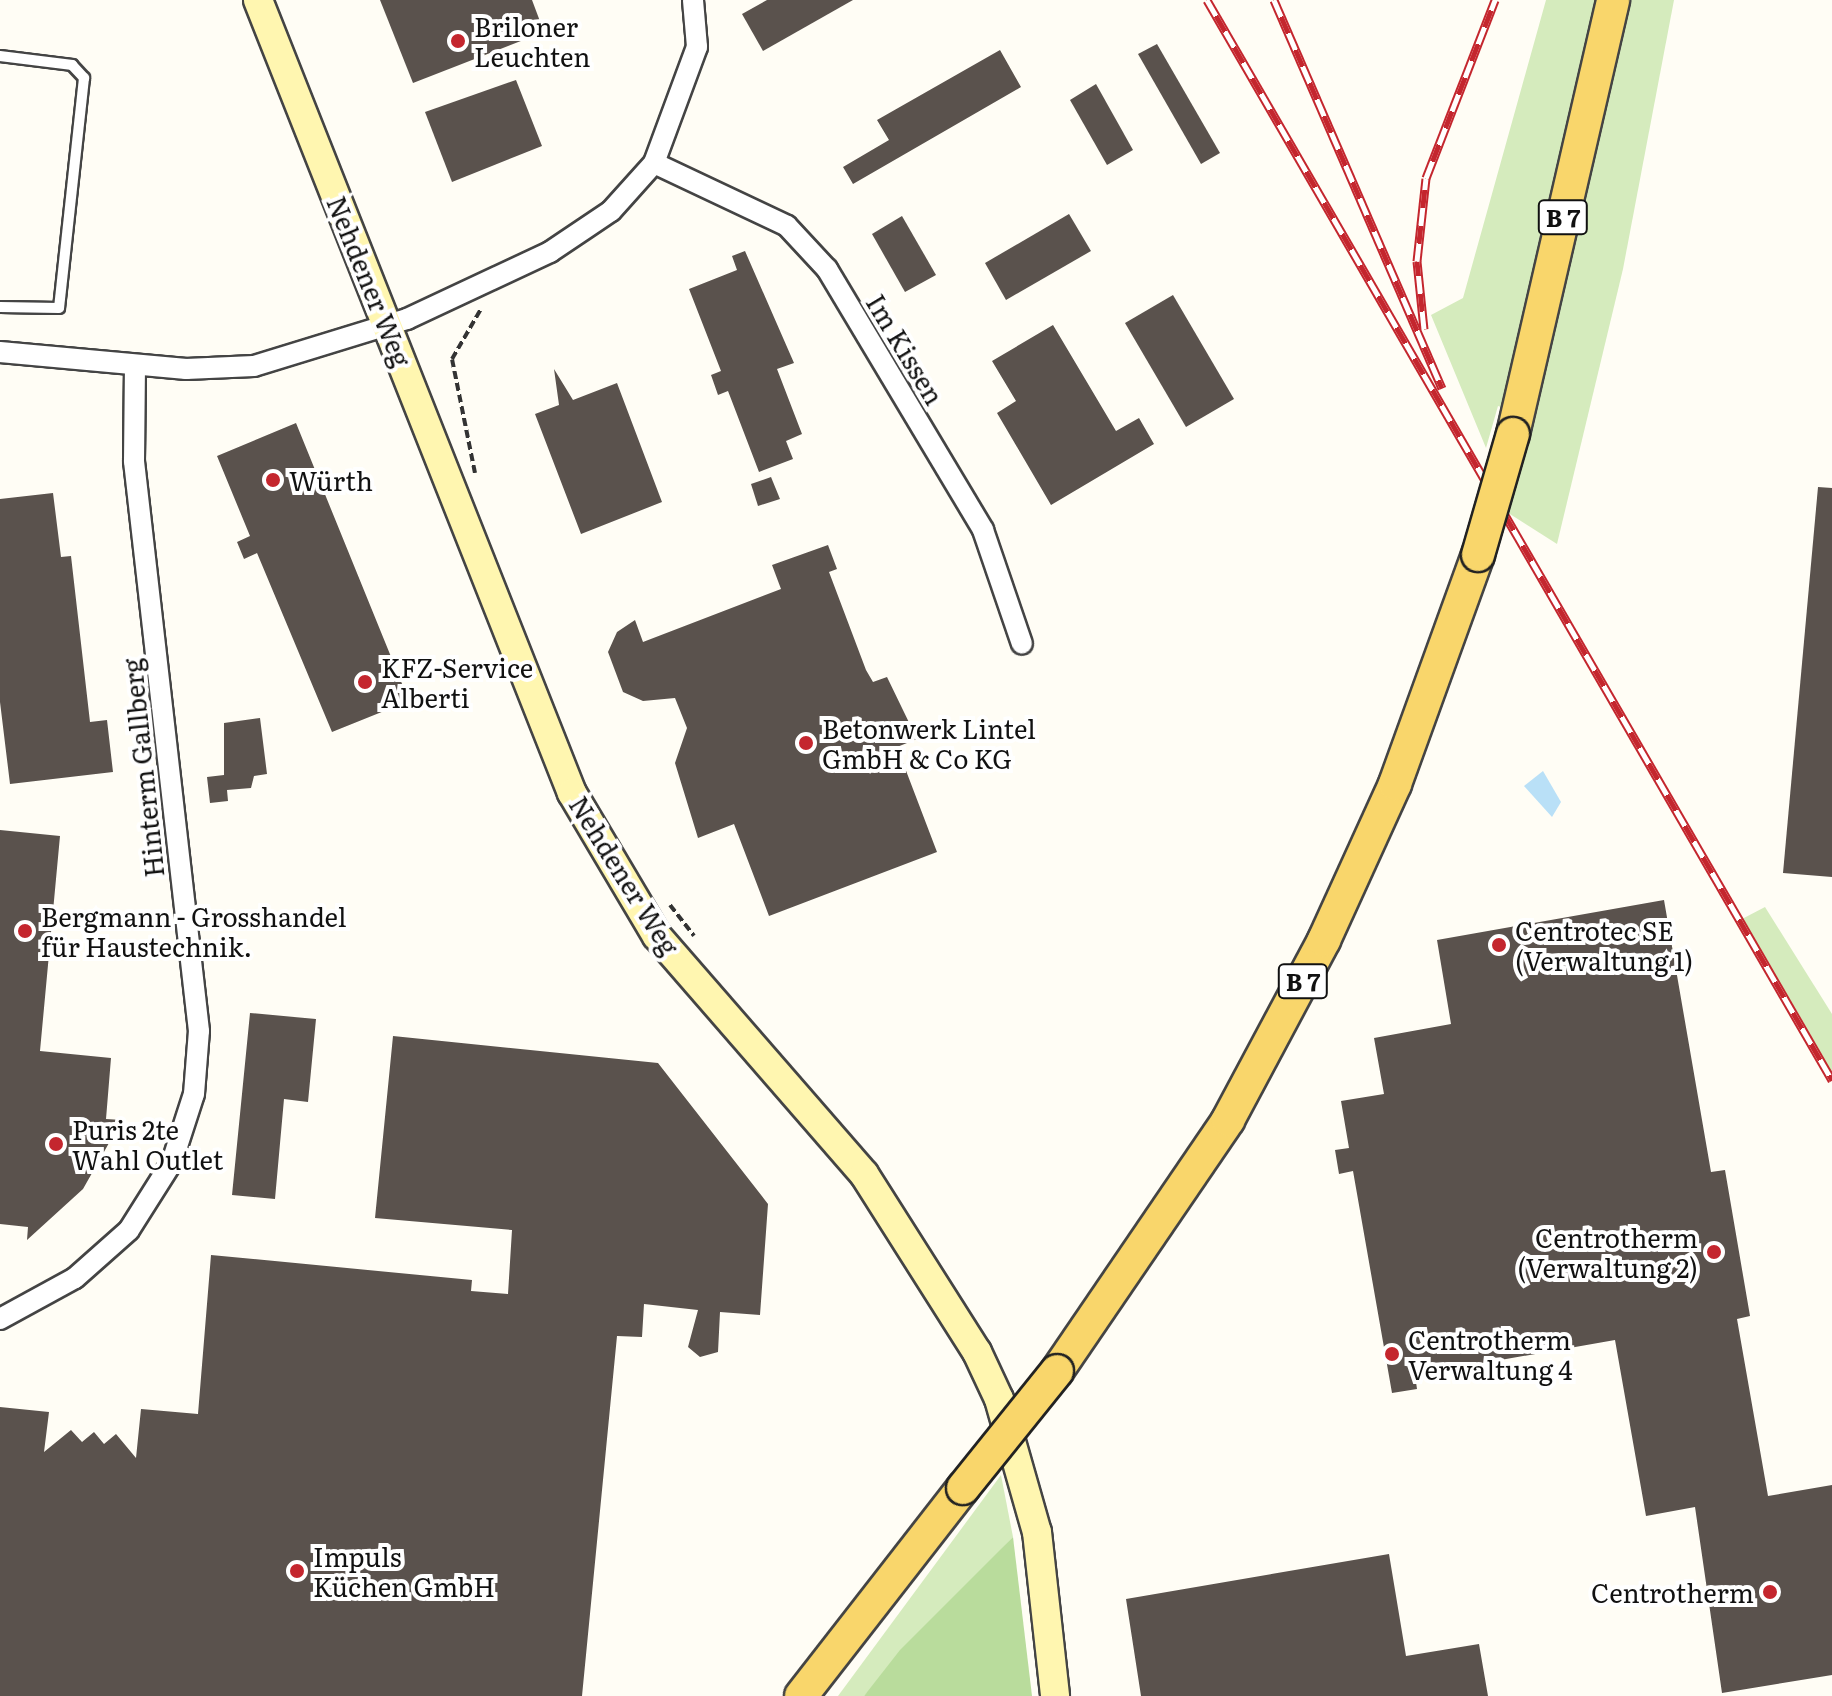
<!DOCTYPE html>
<meta charset="utf-8">
<style>
body{margin:0}
#map{position:relative;width:1832px;height:1696px;overflow:hidden;background:#fffdf5;font-family:Literata,serif}
div>[style]{position:absolute}
.green>*{inset:0;background:#d5ebbd}
.forest>*{inset:0;background:#b9dc9c}
.water>*{inset:0;background:#b9e0f7}
.building>*{inset:0;background:#5a524d}
.path>*{height:4px;margin-top:-2px;transform-origin:0;background:repeating-linear-gradient(90deg,#333 0 8px,transparent 0 12px)}
.roads{filter:drop-shadow(2px 0 #444) drop-shadow(-2px 0 #444) drop-shadow(0 2px #444) drop-shadow(0 -2px #444)}
.lane>*{height:10px;margin:-5px;padding:0 5px;transform-origin:5px;border-radius:5px;background:#fff}
.street>*{height:20px;margin:-10px;padding:0 10px;transform-origin:10px;border-radius:10px;background:#fff}
.secondary>*{height:28px;margin:-14px;padding:0 14px;transform-origin:14px;border-radius:14px;background:#fff6b0}
.primary>*{height:32px;margin:-16px;padding:0 16px;transform-origin:16px;border-radius:16px;background:#f9d66b}
.rail>*{height:9px;margin-top:-4.5px;transform-origin:0;background:repeating-linear-gradient(90deg,#fff 0 18px,#c4262e 0 36px);box-sizing:border-box;border-block:2px solid #c4262e}
.bridges{filter:drop-shadow(2px 0 #222) drop-shadow(-2px 0 #222) drop-shadow(0 2px #222) drop-shadow(0 -2px #222)}
.primary-bridge>*{height:32px;margin:-16px;padding:0 16px;transform-origin:16px;border-radius:16px;background:#f9d66b}
.dots>*{width:22px;height:22px;translate:-50% -50%;box-sizing:border-box;border:4px solid #fff;border-radius:50%}
span{translate:-50% -50%;white-space:nowrap;text-align:center;line-height:1.15;-webkit-text-stroke:8px #fff;paint-order:stroke}
.shield-label span{padding:2px 6px;background:#fff;border:2px solid;border-radius:6px;-webkit-text-stroke-width:0}
.shield-label{font-size:24px;color:#111;font-weight:700}
.poi-label{font-size:26px;color:#111}
.left{translate:0 -50%;text-align:left}
.right{translate:-100% -50%;text-align:right}
.street-label{font-size:26px;color:#111}
</style>
<div id="map">
<div class="green">
<i style="clip-path:polygon(1546px 0,1600px 0,1504px 408px,1498px 406px,1486px 448px,1431px 315px,1463px 298px)"></i>
<i style="clip-path:polygon(1629px 0,1674px 0,1623px 269px,1557px 544px,1502px 509px)"></i>
<i style="clip-path:polygon(1765px 907px,1832px 1014px,1832px 1074px,1742px 919px)"></i>
<i style="clip-path:polygon(1001px 1475px,1013px 1537px,864px 1696px,838px 1696px)"></i>
</div>
<div class="forest">
<i style="clip-path:polygon(1013px 1537px,1032px 1696px,864px 1696px,900px 1650px)"></i>
</div>
<div class="water">
<i style="clip-path:polygon(1543px 771px,1561px 802px,1552px 817px,1524px 786px)"></i>
</div>
<div class="building">
<i style="clip-path:polygon(380px 0,532px 0,544px 32px,413px 83px)"></i>
<i style="clip-path:polygon(767px 0,853px 0,763px 51px,742px 14px)"></i>
<i style="clip-path:polygon(1157px 44px,1220px 153px,1201px 164px,1138px 54px)"></i>
<i style="clip-path:polygon(1000px 50px,1021px 87px,853px 184px,843px 167px,889px 140px,877px 120px)"></i>
<i style="clip-path:polygon(516px 80px,542px 146px,452px 182px,425px 112px)"></i>
<i style="clip-path:polygon(1096px 84px,1133px 150px,1107px 165px,1070px 100px)"></i>
<i style="clip-path:polygon(1069px 214px,1091px 251px,1006px 300px,985px 263px)"></i>
<i style="clip-path:polygon(902px 216px,936px 275px,905px 292px,872px 234px)"></i>
<i style="clip-path:polygon(745px 251px,794px 363px,777px 369px,802px 434px,786px 441px,793px 459px,759px 472px,728px 391px,718px 395px,711px 375px,721px 371px,689px 289px,737px 270px,732px 256px)"></i>
<i style="clip-path:polygon(1173px 295px,1234px 399px,1186px 427px,1125px 323px)"></i>
<i style="clip-path:polygon(1053px 325px,1116px 431px,1139px 418px,1154px 444px,1051px 505px,997px 413px,1016px 401px,992px 361px)"></i>
<i style="clip-path:polygon(554px 369px,573px 400px,617px 383px,662px 502px,581px 534px,535px 414px,559px 405px)"></i>
<i style="clip-path:polygon(296px 423px,409px 701px,332px 732px,257px 553px,244px 559px,237px 542px,250px 536px,217px 456px)"></i>
<i style="clip-path:polygon(771px 477px,780px 499px,758px 506px,751px 484px)"></i>
<i style="clip-path:polygon(1818px 487px,1832px 488px,1832px 877px,1783px 873px)"></i>
<i style="clip-path:polygon(53px 493px,61px 557px,71px 556px,90px 722px,107px 720px,113px 772px,10px 784px,0 702px,0 499px)"></i>
<i style="clip-path:polygon(828px 545px,837px 569px,829px 572px,866px 670px,873px 682px,887px 677px,917px 739px,897px 747px,937px 852px,769px 916px,734px 824px,698px 838px,675px 763px,687px 728px,675px 698px,643px 701px,623px 692px,608px 652px,617px 632px,635px 620px,643px 642px,781px 589px,772px 565px)"></i>
<i style="clip-path:polygon(260px 718px,267px 774px,254px 776px,251px 788px,227px 790px,228px 801px,210px 803px,207px 777px,224px 775px,224px 723px)"></i>
<i style="clip-path:polygon(0 830px,60px 836px,40px 1051px,111px 1058px,106px 1119px,122px 1120px,83px 1189px,27px 1240px,28px 1227px,0 1224px)"></i>
<i style="clip-path:polygon(1664px 900px,1711px 1172px,1725px 1170px,1750px 1316px,1737px 1319px,1768px 1496px,1832px 1485px,1832px 1675px,1722px 1693px,1695px 1507px,1646px 1516px,1615px 1340px,1415px 1375px,1417px 1389px,1392px 1393px,1353px 1171px,1339px 1174px,1335px 1150px,1349px 1148px,1341px 1101px,1384px 1094px,1374px 1038px,1451px 1024px,1437px 940px)"></i>
<i style="clip-path:polygon(250px 1013px,316px 1019px,308px 1102px,284px 1099px,275px 1199px,232px 1195px)"></i>
<i style="clip-path:polygon(393px 1036px,658px 1063px,768px 1204px,760px 1315px,720px 1312px,718px 1352px,700px 1357px,688px 1347px,698px 1310px,644px 1304px,642px 1337px,617px 1336px,582px 1696px,0 1696px,0 1407px,49px 1412px,44px 1452px,71px 1430px,82px 1442px,94px 1432px,104px 1444px,116px 1434px,136px 1458px,141px 1409px,198px 1414px,211px 1255px,472px 1280px,471px 1291px,508px 1294px,512px 1230px,375px 1218px)"></i>
<i style="clip-path:polygon(1389px 1554px,1406px 1656px,1479px 1644px,1488px 1696px,1141px 1696px,1126px 1599px)"></i>
</div>
<div class="path">
<i style="left:475px;top:473px;width:116px;rotate:-101.4deg"></i>
<i style="left:452px;top:359px;width:58px;rotate:-59.9deg"></i>
<i style="left:670px;top:905px;width:39px;rotate:52deg"></i>
</div>
<div class="roads">
<div class="lane">
<i style="left:0;top:56px;width:73px;rotate:7.1deg"></i>
<i style="left:72px;top:65px;width:18px;rotate:47deg"></i>
<i style="left:84px;top:78px;width:231px;rotate:96.2deg"></i>
<i style="left:59px;top:308px;width:59px;rotate:-179deg"></i>
</div>
<div class="street">
<i style="left:654px;top:163px;width:147px;rotate:25.3deg"></i>
<i style="left:787px;top:226px;width:59px;rotate:47.1deg"></i>
<i style="left:827px;top:269px;width:304px;rotate:59.1deg"></i>
<i style="left:983px;top:530px;width:120px;rotate:71.1deg"></i>
<i style="left:0;top:352px;width:187px;rotate:5.2deg"></i>
<i style="left:186px;top:369px;width:68px;rotate:-2.5deg"></i>
<i style="left:254px;top:366px;width:160px;rotate:-17.1deg"></i>
<i style="left:407px;top:319px;width:158px;rotate:-25.1deg"></i>
<i style="left:550px;top:252px;width:73px;rotate:-33.9deg"></i>
<i style="left:611px;top:211px;width:64px;rotate:-48.1deg"></i>
<i style="left:654px;top:163px;width:124px;rotate:-69.7deg"></i>
<i style="left:697px;top:47px;width:47px;rotate:-94.9deg"></i>
<i style="left:0;top:1319px;width:85px;rotate:-28.7deg"></i>
<i style="left:75px;top:1278px;width:72px;rotate:-41.6deg"></i>
<i style="left:129px;top:1230px;width:80px;rotate:-57.7deg"></i>
<i style="left:172px;top:1162px;width:71px;rotate:-72.1deg"></i>
<i style="left:194px;top:1094px;width:63px;rotate:-85.5deg"></i>
<i style="left:199px;top:1031px;width:574px;rotate:-96.51deg"></i>
<i style="left:134px;top:461px;width:95px;rotate:-89.4deg"></i>
</div>
<div class="secondary">
<i style="left:258px;top:0;width:853px;rotate:68.4deg"></i>
<i style="left:572px;top:793px;width:166px;rotate:59.3deg"></i>
<i style="left:657px;top:936px;width:315px;rotate:49deg"></i>
<i style="left:864px;top:1174px;width:211px;rotate:57.6deg"></i>
<i style="left:977px;top:1352px;width:52px;rotate:64.9deg"></i>
<i style="left:999px;top:1399px;width:138px;rotate:74.1deg"></i>
<i style="left:1037px;top:1532px;width:165px;rotate:83.7deg"></i>
</div>
<div class="primary">
<i style="left:1513px;top:434px;width:445px;rotate:-77deg"></i>
<i style="left:1057px;top:1371px;width:304px;rotate:-55.7deg"></i>
<i style="left:1228px;top:1120px;width:204px;rotate:-61.9deg"></i>
<i style="left:1324px;top:940px;width:171px;rotate:-65.5deg"></i>
<i style="left:1395px;top:784px;width:244px;rotate:-70.1deg"></i>
<i style="left:801px;top:1696px;width:264px;rotate:-52.1deg"></i>
</div>
</div>
<div class="rail">
<i style="left:1207px;top:0;width:1248px;rotate:59.94deg"></i>
<i style="left:1274px;top:0;width:423px;rotate:66.6deg"></i>
<i style="left:1424px;top:329px;width:68px;rotate:-95.9deg"></i>
<i style="left:1417px;top:261px;width:83px;rotate:-83.8deg"></i>
<i style="left:1426px;top:178px;width:191px;rotate:-68.8deg"></i>
</div>
<div class="bridges">
<div class="primary-bridge">
<i style="left:1478px;top:555px;width:126px;rotate:-73.9deg"></i>
<i style="left:963px;top:1488px;width:150px;rotate:-51.2deg"></i>
</div>
</div>
<div class="dots">
<i style="left:458px;top:41px;background:#c4262e"></i>
<i style="left:273px;top:480px;background:#c4262e"></i>
<i style="left:365px;top:682px;background:#c4262e"></i>
<i style="left:806px;top:743px;background:#c4262e"></i>
<i style="left:25px;top:931px;background:#c4262e"></i>
<i style="left:1499px;top:945px;background:#c4262e"></i>
<i style="left:56px;top:1144px;background:#c4262e"></i>
<i style="left:1714px;top:1252px;background:#c4262e"></i>
<i style="left:1392px;top:1354px;background:#c4262e"></i>
<i style="left:297px;top:1571px;background:#c4262e"></i>
<i style="left:1770px;top:1592px;background:#c4262e"></i>
</div>
<div class="shield-label">
<span style="left:1563px;top:217px">B 7</span>
<span style="left:1303px;top:981px">B 7</span>
</div>
<div class="poi-label">
<span class="left" style="left:474px;top:41px">Briloner<br>Leuchten</span>
<span class="left" style="left:289px;top:480px">Würth</span>
<span class="left" style="left:381px;top:682px">KFZ-Service<br>Alberti</span>
<span class="left" style="left:822px;top:743px">Betonwerk Lintel<br>GmbH &amp; Co KG</span>
<span class="left" style="left:41px;top:931px">Bergmann - Grosshandel<br>für Haustechnik.</span>
<span class="left" style="left:1515px;top:945px">Centrotec SE<br>(Verwaltung 1)</span>
<span class="left" style="left:72px;top:1144px">Puris 2te<br>Wahl Outlet</span>
<span class="right" style="left:1698px;top:1252px">Centrotherm<br>(Verwaltung 2)</span>
<span class="left" style="left:1408px;top:1354px">Centrotherm<br>Verwaltung 4</span>
<span class="left" style="left:313px;top:1571px">Impuls<br>Küchen GmbH</span>
<span class="right" style="left:1754px;top:1592px">Centrotherm</span>
</div>
<div class="street-label">
<span style="left:370px;top:281px;rotate:68deg">Nehdener Weg</span>
<span style="left:906px;top:349px;rotate:59deg">Im Kissen</span>
<span style="left:142px;top:768px;rotate:-96deg">Hinterm Gallberg</span>
<span style="left:625px;top:875px;rotate:58deg">Nehdener Weg</span>
</div>
</div>
